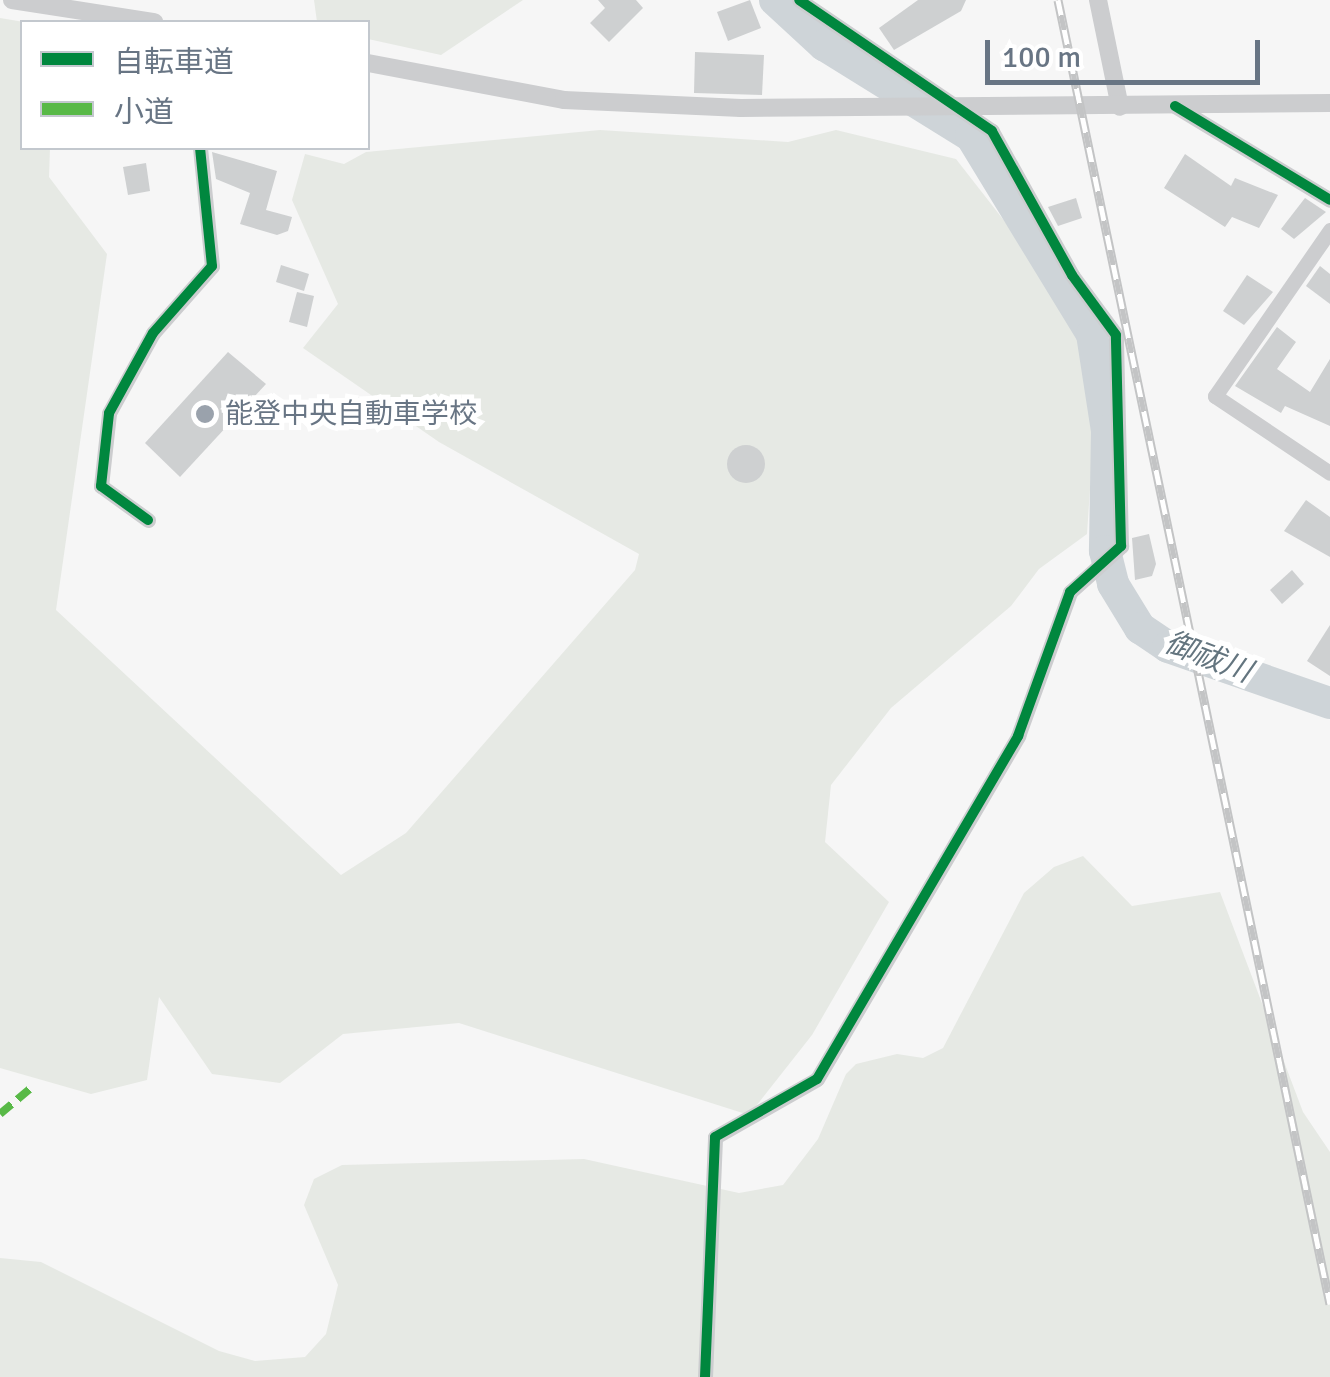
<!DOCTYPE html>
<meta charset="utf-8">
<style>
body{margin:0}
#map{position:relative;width:1330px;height:1377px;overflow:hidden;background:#f6f6f6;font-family:Signika,"Noto Sans JP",sans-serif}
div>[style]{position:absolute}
.green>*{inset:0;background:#e6e9e4}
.river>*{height:32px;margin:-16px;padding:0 16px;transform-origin:16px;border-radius:16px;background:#ced4d8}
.building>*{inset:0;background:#ced0d1}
.round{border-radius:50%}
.minor>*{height:15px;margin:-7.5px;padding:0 7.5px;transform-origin:7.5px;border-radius:7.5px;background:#cccdcf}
.tertiary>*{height:18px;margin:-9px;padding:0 9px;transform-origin:9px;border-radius:9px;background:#cccdcf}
.rail>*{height:9px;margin-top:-4.5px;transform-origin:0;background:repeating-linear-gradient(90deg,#fff 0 15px,#c3c4c5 0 30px);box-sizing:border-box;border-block:2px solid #c3c4c5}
.quiet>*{height:8px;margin-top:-4px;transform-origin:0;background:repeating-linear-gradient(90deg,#58b947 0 15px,transparent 0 23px)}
.cycleway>*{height:10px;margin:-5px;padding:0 5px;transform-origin:5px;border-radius:5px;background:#00873e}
.dots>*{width:28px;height:28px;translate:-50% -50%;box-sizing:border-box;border:5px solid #fff;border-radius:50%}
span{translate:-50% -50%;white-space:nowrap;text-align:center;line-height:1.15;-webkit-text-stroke:10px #fff;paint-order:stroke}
.poi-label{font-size:28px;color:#687584}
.left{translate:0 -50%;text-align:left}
.water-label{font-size:30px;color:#64757f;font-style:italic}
.legend{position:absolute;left:20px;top:20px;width:350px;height:130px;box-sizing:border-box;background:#fff;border:2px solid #c3c8ce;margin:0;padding:12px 18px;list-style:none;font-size:30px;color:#687584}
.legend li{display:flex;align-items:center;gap:20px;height:50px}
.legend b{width:50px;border:2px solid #c3c8ce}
.scale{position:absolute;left:985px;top:40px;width:275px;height:45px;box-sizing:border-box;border:5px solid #687584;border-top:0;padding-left:12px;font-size:30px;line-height:35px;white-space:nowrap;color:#687584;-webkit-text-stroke:8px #fff;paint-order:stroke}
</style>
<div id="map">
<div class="green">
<i style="clip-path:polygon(314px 0,523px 0,441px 55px,368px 39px,368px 22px,317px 22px)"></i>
<i style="clip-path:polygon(0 18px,24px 22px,22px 148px,50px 148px,49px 177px,107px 254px,56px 610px,341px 875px,406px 833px,635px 570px,639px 554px,439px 442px,303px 348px,338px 304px,292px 200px,305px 154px,344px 164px,366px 152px,600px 130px,788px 142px,836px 130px,956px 159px,1041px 268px,1083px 343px,1095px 414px,1087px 534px,1039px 569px,1011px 606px,891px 708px,831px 785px,825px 842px,889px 902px,812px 1035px,749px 1115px,459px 1023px,343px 1034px,280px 1083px,212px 1074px,159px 997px,147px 1080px,91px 1094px,0 1068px)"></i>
<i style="clip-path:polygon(1083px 856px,1132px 906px,1220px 892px,1303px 1112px,1330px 1152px,1330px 1377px,0 1377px,0 1258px,41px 1262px,219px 1351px,255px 1361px,305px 1357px,326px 1334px,338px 1285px,304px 1205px,314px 1179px,342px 1165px,584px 1159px,739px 1193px,783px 1185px,818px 1139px,846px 1074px,856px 1064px,897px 1054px,923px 1058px,943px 1048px,1024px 893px,1054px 867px)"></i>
</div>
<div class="river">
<i style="left:775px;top:0;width:67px;rotate:42.6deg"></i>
<i style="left:824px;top:45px;width:173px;rotate:31.8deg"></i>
<i style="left:971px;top:136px;width:232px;rotate:58.6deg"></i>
<i style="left:1092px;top:334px;width:98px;rotate:81.2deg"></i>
<i style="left:1107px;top:431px;width:120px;rotate:91deg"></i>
<i style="left:1105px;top:551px;width:34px;rotate:76deg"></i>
<i style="left:1113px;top:584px;width:52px;rotate:58.5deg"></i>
<i style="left:1140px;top:628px;width:34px;rotate:34deg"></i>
<i style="left:1168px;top:647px;width:171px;rotate:19.1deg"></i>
</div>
<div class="building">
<i style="clip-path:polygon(598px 0,636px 0,643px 8px,609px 42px,590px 23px,605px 8px)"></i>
<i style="clip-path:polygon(750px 0,761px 28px,728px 41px,717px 12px)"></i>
<i style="clip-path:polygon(918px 0,966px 0,961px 11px,894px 50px,879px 28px)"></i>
<i style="clip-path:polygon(695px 52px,764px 55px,762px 95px,694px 93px)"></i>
<i style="clip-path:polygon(212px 152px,277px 171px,266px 210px,292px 217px,288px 231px,277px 235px,240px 224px,250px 193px,216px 179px)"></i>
<i style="clip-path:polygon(1185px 154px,1231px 186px,1235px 178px,1278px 195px,1259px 228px,1232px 217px,1225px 227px,1164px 188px)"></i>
<i style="clip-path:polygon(146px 163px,150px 191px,128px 195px,123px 167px)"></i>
<i style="clip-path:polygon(1076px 198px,1082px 218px,1058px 226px,1048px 207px)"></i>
<i style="clip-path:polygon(1305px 198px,1326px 212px,1294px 239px,1281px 229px)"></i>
<i style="clip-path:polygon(281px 265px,309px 274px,304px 291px,276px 282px)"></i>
<i style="clip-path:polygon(1320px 266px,1330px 274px,1330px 304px,1306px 286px)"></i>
<i style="clip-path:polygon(1247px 275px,1273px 292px,1244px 325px,1223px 311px)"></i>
<i style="clip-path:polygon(297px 292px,314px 296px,307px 327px,289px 322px)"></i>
<i style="clip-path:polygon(1277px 327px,1296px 342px,1277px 369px,1310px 392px,1330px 359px,1330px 426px,1285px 406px,1281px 413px,1235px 386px)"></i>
<i style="clip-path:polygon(228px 352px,266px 384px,180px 477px,145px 443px)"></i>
<i class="round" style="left:727px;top:445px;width:38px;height:38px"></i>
<i style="clip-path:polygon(1306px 500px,1330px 517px,1330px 557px,1284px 531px)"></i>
<i style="clip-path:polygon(1149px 534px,1156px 564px,1152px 576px,1135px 580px,1132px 538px)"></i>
<i style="clip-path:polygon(1292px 570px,1304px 584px,1282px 604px,1270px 590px)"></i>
<i style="clip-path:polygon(1330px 625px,1330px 676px,1307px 661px)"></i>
</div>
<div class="minor">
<i style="left:1175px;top:106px;width:181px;rotate:31.2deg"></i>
<i style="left:1330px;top:230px;width:202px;rotate:124.7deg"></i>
<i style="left:1215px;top:396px;width:138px;rotate:33.8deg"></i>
<i style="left:148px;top:520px;width:58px;rotate:-144.1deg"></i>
<i style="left:101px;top:486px;width:73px;rotate:-83.7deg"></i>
<i style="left:109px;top:413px;width:91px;rotate:-61.2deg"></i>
<i style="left:153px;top:333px;width:89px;rotate:-48.6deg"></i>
<i style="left:212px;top:266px;width:119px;rotate:-95.8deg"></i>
<i style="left:705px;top:1377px;width:240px;rotate:-87.6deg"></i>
<i style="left:715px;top:1137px;width:117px;rotate:-29.6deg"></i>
<i style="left:817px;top:1079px;width:398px;rotate:-59.6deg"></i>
<i style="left:1018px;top:736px;width:153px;rotate:-70.1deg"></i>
<i style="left:1070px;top:592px;width:69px;rotate:-42deg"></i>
<i style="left:1121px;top:546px;width:211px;rotate:-91.4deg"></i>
<i style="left:1116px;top:335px;width:74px;rotate:-126.3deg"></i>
<i style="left:1072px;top:275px;width:165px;rotate:-119.1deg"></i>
<i style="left:992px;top:131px;width:233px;rotate:-145.8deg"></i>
</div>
<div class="tertiary">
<i style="left:12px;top:0;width:144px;rotate:8.8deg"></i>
<i style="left:1098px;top:0;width:109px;rotate:78.4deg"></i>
<i style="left:368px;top:63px;width:199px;rotate:10.7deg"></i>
<i style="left:564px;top:100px;width:177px;rotate:2.6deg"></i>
<i style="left:741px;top:108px;width:589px;rotate:-0.49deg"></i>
</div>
<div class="rail">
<i style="left:1058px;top:0;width:1332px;rotate:78.22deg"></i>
</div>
<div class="quiet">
<i style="left:0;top:1114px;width:40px;rotate:-40deg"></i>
</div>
<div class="cycleway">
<i style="left:1175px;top:106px;width:181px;rotate:31.2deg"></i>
<i style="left:148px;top:520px;width:58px;rotate:-144.1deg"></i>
<i style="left:101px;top:486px;width:73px;rotate:-83.7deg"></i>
<i style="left:109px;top:413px;width:91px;rotate:-61.2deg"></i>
<i style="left:153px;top:333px;width:89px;rotate:-48.6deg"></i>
<i style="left:212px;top:266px;width:119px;rotate:-95.8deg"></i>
<i style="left:705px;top:1377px;width:240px;rotate:-87.6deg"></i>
<i style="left:715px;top:1137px;width:117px;rotate:-29.6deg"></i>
<i style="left:817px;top:1079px;width:398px;rotate:-59.6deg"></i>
<i style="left:1018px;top:736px;width:153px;rotate:-70.1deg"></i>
<i style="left:1070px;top:592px;width:69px;rotate:-42deg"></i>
<i style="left:1121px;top:546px;width:211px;rotate:-91.4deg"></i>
<i style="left:1116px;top:335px;width:74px;rotate:-126.3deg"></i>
<i style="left:1072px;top:275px;width:165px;rotate:-119.1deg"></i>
<i style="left:992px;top:131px;width:233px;rotate:-145.8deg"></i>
</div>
<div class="dots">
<i style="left:205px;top:414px;background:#9aa2ac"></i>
</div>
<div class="poi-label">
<span class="left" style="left:225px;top:414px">能登中央自動車学校</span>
</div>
<div class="water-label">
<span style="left:1208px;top:658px;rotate:21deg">御祓川</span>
</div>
<ul class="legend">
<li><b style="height:12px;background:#00873e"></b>自転車道</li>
<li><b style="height:12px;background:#58b947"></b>小道</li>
</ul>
<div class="scale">100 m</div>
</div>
